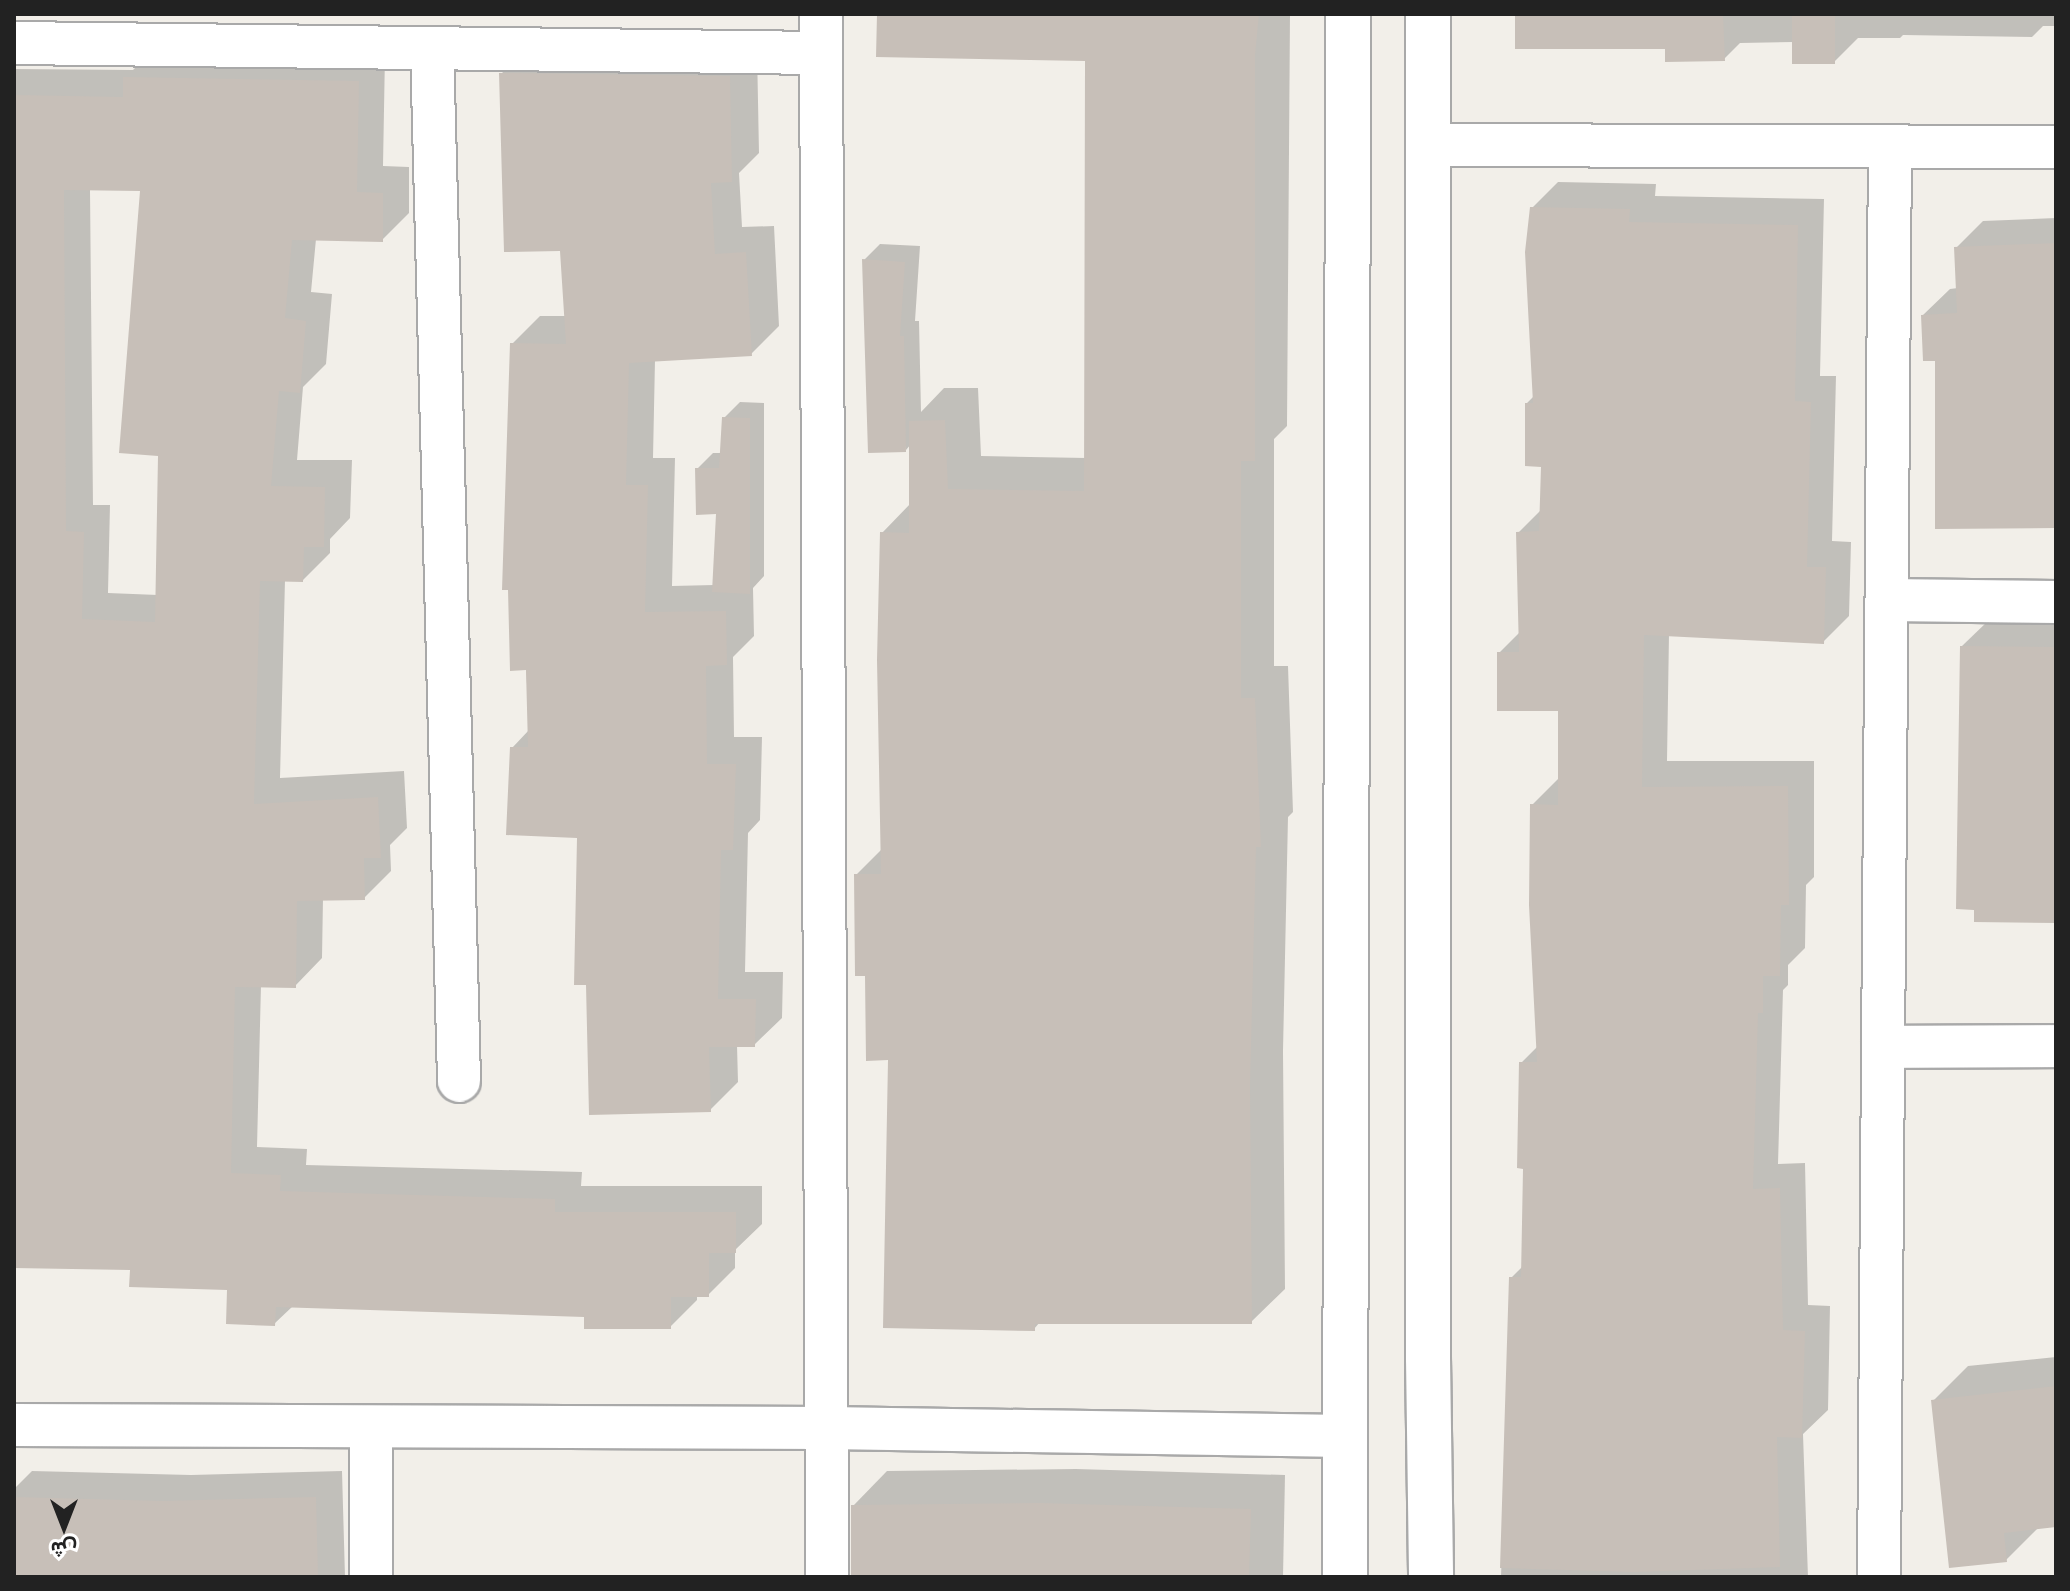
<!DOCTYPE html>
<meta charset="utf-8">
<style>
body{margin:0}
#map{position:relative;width:2070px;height:1591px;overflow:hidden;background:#f2efe9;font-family:"Exo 2",Vazirmatn,sans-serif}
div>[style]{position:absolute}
.shadow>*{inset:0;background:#0003}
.building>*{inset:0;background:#c7bfb8}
.roads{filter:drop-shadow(2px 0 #a9a9a9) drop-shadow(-2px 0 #a9a9a9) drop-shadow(0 2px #a9a9a9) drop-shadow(0 -2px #a9a9a9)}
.minor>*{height:42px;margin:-21px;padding:0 21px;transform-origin:21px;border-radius:21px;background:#fff}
.tertiary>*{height:44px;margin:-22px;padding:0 22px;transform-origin:22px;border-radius:22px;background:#fff}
span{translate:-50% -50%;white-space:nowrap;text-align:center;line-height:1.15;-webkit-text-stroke:6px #fff;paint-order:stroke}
.frame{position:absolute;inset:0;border:16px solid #222;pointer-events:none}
.north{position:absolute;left:24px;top:1487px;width:80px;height:80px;-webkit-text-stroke:6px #fff;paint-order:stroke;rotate:180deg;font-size:22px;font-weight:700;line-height:32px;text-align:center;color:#222}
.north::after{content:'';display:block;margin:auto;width:28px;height:36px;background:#222;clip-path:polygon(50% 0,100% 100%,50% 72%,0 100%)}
</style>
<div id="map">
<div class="shadow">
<i style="clip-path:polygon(879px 14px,1290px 14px,1287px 426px,1274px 439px,1274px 666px,1288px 666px,1293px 812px,1288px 817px,1283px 1051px,1285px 1289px,1251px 1322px,1040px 1322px,1034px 1329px,890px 1058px,867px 973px,856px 875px,882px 849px,882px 533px,911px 503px,911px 444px,906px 450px,864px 260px,880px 244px,920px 246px,915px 321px,919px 321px,921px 412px,944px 388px,978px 388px,981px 456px,1087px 458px,1087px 59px)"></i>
<i style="clip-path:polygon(1517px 14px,2056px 14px,2056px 26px,2043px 26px,2032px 37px,1903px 35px,1900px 38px,1858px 38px,1834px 62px,1794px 42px,1740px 43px,1724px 59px)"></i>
<i style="clip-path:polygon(529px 46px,757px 49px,759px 153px,739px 173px,742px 227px,774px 226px,779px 326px,751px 354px,655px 360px,653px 458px,675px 458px,672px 586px,714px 585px,718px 512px,697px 469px,713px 453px,722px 453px,724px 418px,740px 402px,764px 403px,764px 576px,753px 588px,754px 636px,733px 657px,734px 737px,762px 737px,760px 820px,748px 833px,745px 972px,783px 972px,782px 1018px,754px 1045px,737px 1045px,738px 1082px,710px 1110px,588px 983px,579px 836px,512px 748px,529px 730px,512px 344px,540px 316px,566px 316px,562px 249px,501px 74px)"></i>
<i style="clip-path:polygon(evenodd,152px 51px,385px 54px,383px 166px,409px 167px,409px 213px,382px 240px,316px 239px,311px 292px,332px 294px,326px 364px,303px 387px,297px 460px,352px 460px,350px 518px,330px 539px,330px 553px,303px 580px,285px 580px,280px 778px,404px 771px,407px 828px,390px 845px,391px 871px,364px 898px,323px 898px,322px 958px,295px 986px,261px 985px,257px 1147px,307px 1149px,306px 1165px,582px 1172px,581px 1186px,762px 1186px,762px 1224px,735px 1250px,735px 1268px,708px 1295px,697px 1295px,697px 1300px,670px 1327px,586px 1315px,293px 1306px,274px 1324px,229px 1288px,132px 1268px,14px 1266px,14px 69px,133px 70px,152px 51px,90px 189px,143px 189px,161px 454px,158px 595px,108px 593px,110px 505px,93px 505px,90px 189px)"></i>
<i style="clip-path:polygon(1558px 182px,1656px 184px,1655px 196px,1824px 199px,1820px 376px,1836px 376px,1832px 541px,1851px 542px,1849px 616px,1823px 642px,1669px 634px,1667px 761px,1814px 761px,1814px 877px,1806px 885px,1805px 948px,1788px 965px,1788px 985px,1783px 990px,1778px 1164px,1805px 1163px,1808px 1305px,1830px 1306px,1828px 1410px,1803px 1434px,1808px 1577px,1501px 1577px,1511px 1278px,1523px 1266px,1525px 1167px,1521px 1063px,1538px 1046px,1532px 805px,1558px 779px,1560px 709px,1499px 653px,1520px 632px,1518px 533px,1542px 509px,1543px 465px,1527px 403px,1534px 396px,1532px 208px)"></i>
<i style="clip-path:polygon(2056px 218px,2056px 526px,1937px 359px,1923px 315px,1950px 289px,1958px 288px,1956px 248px,1983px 221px)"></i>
<i style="clip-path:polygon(1989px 620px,2056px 620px,2056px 921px,1962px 646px)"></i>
<i style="clip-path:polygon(2056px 1357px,2056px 1525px,2039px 1527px,2006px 1560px,1933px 1401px,1968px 1366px)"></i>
<i style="clip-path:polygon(1076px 1469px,1285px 1475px,1283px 1577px,852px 1577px,853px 1506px,887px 1471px)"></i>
<i style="clip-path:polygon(32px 1471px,191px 1475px,342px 1471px,345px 1577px,14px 1577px,14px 1489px)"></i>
</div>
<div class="building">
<i style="clip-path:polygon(877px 14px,1259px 14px,1255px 55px,1255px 461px,1241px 461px,1241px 698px,1255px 698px,1261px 847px,1256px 847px,1250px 1086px,1252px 1324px,1035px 1324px,1035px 1331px,883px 1328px,888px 1060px,866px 1061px,865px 976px,855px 976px,854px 874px,881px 874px,877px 660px,880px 532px,909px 533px,909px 421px,945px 420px,948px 489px,1084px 491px,1085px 61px,876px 57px)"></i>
<i style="clip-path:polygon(1515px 14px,1723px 14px,1725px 61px,1665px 62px,1665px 49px,1515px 49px)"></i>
<i style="clip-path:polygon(1792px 14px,1835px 14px,1835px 64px,1792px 64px)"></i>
<i style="clip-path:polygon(499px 73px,730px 76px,732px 182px,711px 183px,715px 254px,746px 252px,752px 356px,629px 363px,626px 485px,648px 485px,645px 612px,726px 611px,727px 665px,706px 666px,707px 764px,736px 764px,733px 850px,721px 850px,718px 999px,756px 999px,755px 1047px,709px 1047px,711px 1112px,589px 1115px,586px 985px,574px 985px,577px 838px,506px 835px,510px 747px,528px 747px,526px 670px,510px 671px,508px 590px,502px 590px,510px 343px,566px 344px,560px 251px,504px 252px)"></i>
<i style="clip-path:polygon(evenodd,123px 77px,359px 81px,357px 192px,383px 193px,383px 242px,292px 240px,285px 318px,306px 321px,300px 393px,279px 391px,271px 486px,325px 487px,324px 547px,304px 547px,303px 582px,260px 581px,254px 804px,378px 797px,381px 858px,364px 858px,365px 900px,297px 901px,296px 988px,235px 987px,231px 1173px,281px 1175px,280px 1191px,555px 1199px,555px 1212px,736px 1212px,736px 1253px,709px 1253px,709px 1297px,671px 1297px,671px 1329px,584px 1329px,584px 1317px,276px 1307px,275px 1326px,226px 1324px,227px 1290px,129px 1287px,130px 1270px,14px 1268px,14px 95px,123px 97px,123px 77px,64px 190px,140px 191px,119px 453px,158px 456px,155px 622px,82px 619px,84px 532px,66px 531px,64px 190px)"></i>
<i style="clip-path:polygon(1530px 207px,1630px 209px,1629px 222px,1798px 225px,1795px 401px,1811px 402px,1807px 567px,1826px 567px,1824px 644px,1644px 635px,1642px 787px,1788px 786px,1789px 905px,1781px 905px,1780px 976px,1763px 976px,1763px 1013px,1758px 1013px,1753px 1189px,1780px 1188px,1783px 1330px,1805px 1331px,1802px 1438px,1777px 1437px,1780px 1567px,1634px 1572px,1500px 1568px,1509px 1277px,1521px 1277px,1523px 1169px,1517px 1168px,1519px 1062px,1537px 1062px,1529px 905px,1530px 804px,1558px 805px,1558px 711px,1497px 711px,1497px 652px,1519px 652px,1516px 532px,1539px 531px,1541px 467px,1525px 466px,1525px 403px,1533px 403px,1525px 252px)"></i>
<i style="clip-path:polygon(2056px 243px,2056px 528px,1935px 529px,1935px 361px,1923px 361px,1921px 315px,1957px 313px,1954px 247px)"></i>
<i style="clip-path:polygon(862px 259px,905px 262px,900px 336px,904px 336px,906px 452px,868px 453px)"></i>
<i style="clip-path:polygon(722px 417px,750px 418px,750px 594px,712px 592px,716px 514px,696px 515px,695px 468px,719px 468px)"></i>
<i style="clip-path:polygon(1960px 646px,2056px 647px,2056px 923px,1974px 922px,1974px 910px,1956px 909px)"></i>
<i style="clip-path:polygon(2056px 1386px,2056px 1527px,2004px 1533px,2007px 1562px,1949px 1568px,1931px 1400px)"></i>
<i style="clip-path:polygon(14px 1497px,163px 1501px,316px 1497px,318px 1577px,14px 1577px)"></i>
<i style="clip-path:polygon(1040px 1503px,1251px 1509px,1249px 1577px,851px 1577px,851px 1505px)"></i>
</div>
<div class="roads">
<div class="minor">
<i style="left:821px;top:14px;width:1563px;rotate:89.78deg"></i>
<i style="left:14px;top:43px;width:807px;rotate:0.71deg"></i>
<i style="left:432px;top:48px;width:1033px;rotate:88.5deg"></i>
<i style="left:1428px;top:145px;width:628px;rotate:0.18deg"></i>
<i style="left:1887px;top:600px;width:169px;rotate:0.7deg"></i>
<i style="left:1883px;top:1047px;width:173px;rotate:-0.3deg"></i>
<i style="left:14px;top:1425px;width:814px;rotate:0.21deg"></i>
<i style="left:828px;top:1428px;width:517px;rotate:0.89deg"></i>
<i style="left:371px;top:1577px;width:149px;rotate:-90deg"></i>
<i style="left:1879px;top:1577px;width:1431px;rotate:-89.56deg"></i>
</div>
<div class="tertiary">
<i style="left:1428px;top:14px;width:1344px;rotate:90deg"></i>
<i style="left:1428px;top:1358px;width:219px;rotate:89.2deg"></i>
<i style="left:1345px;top:1577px;width:1563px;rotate:-89.89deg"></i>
</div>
</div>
<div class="frame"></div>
<div class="north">ش</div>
</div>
